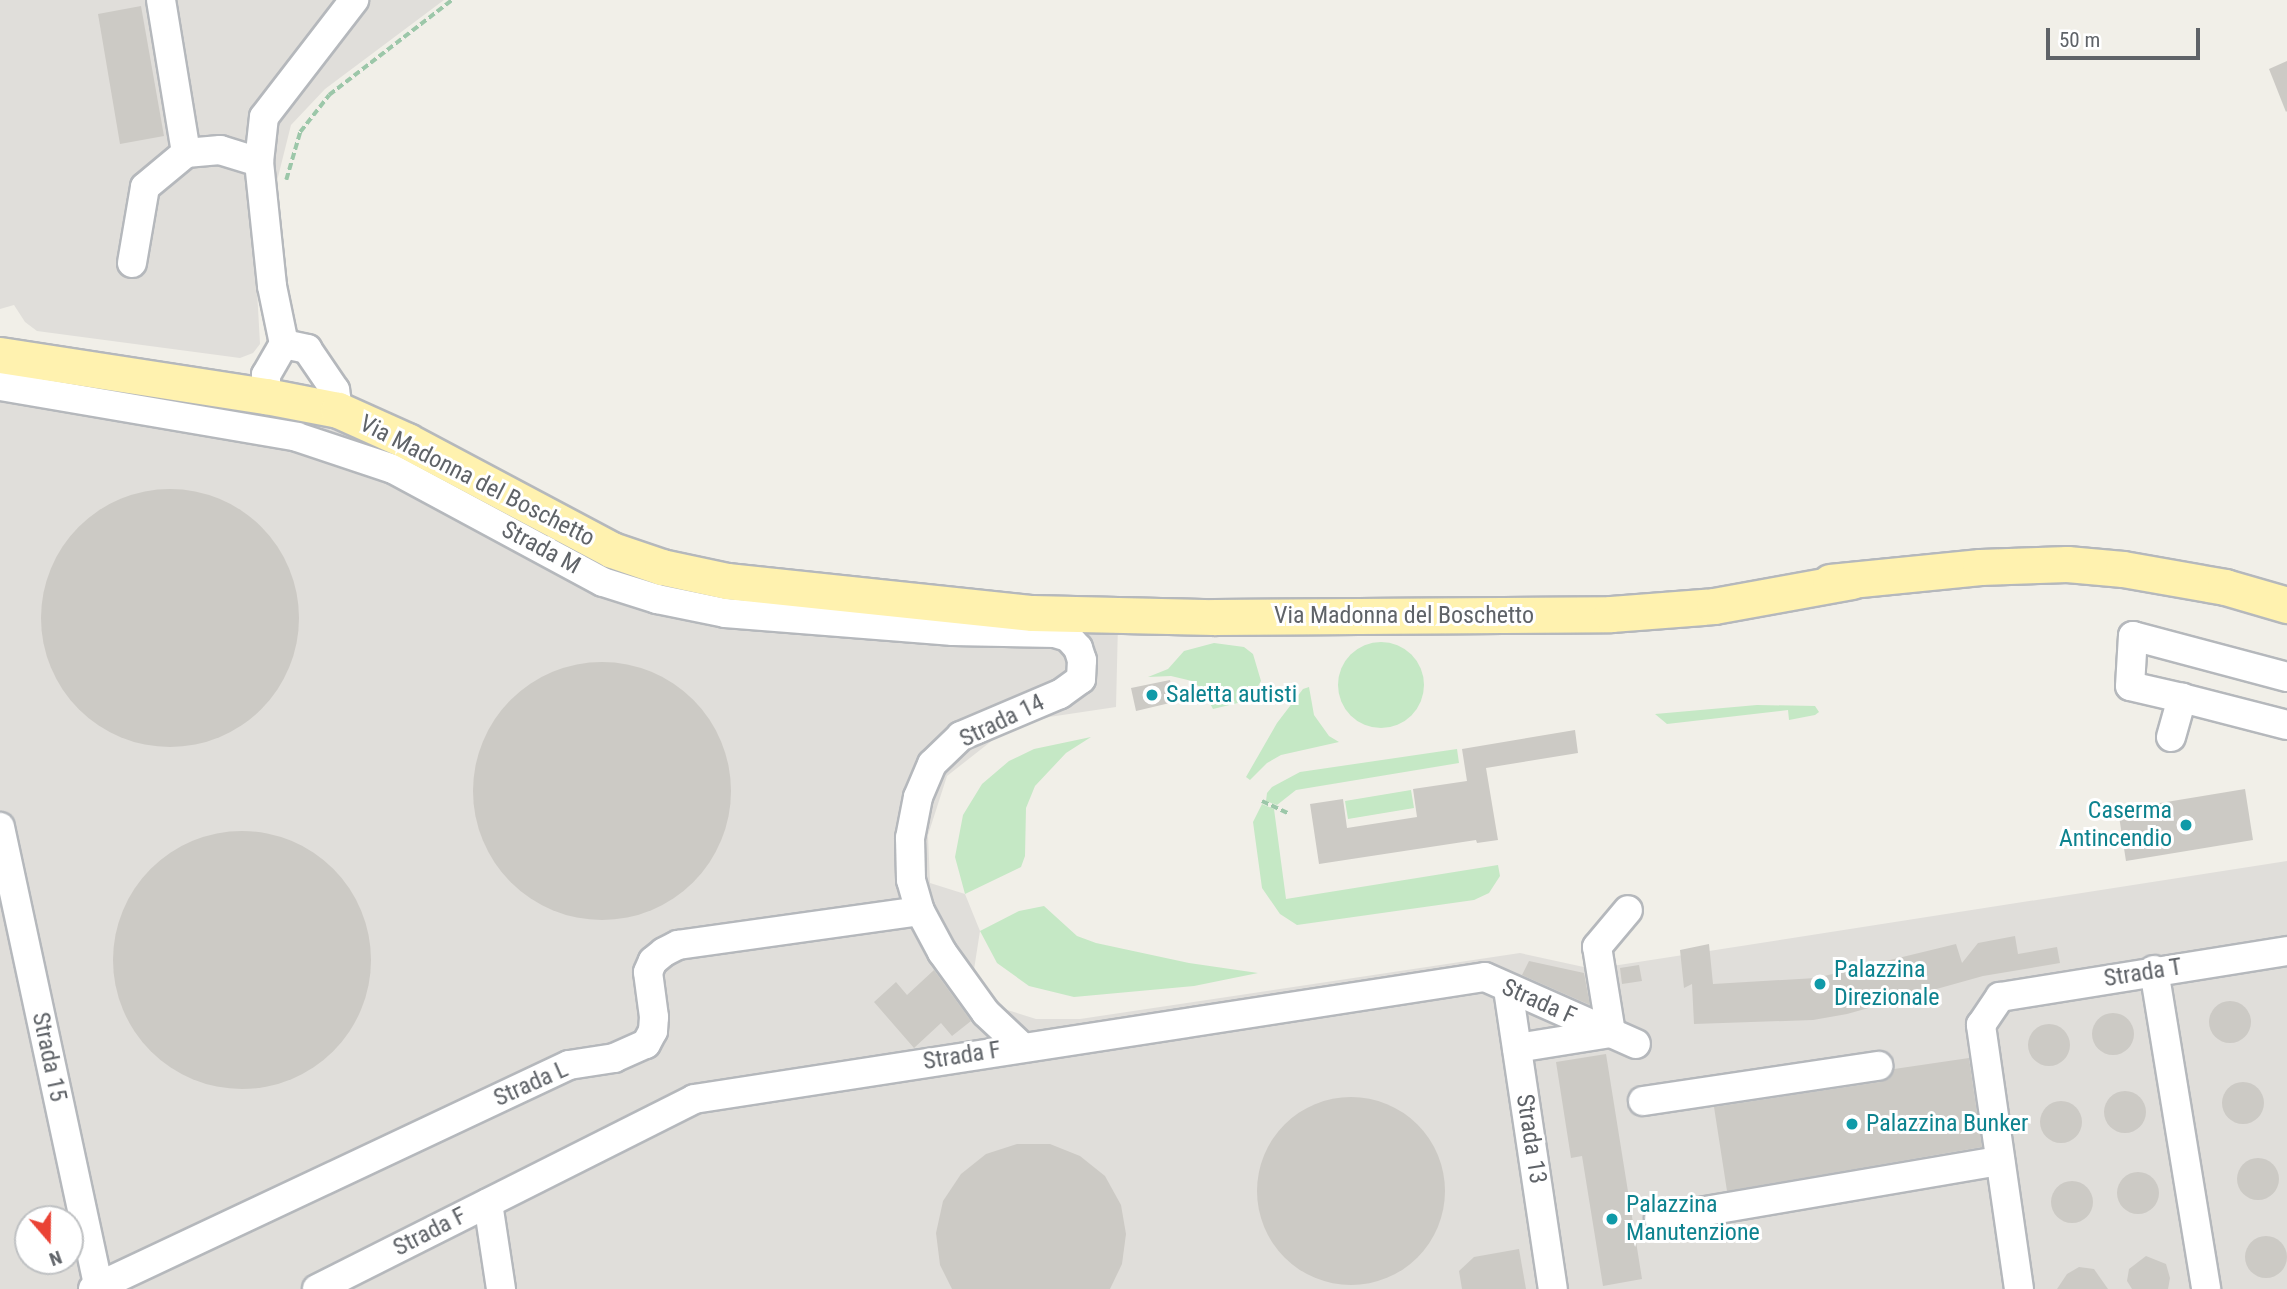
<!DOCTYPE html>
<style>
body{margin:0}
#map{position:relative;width:2287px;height:1289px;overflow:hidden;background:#f1efe8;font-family:"Roboto Condensed",sans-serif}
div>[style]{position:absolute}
.industrial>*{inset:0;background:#e0deda}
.green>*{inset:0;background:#c5e8c5}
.round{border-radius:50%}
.building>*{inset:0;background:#cccac5}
.path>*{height:3.5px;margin-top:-1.75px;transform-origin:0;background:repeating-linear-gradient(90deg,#9cc7a9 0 7px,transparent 0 10.5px)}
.roads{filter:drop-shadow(2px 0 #b5b8bc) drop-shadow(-2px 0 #b5b8bc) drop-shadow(0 2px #b5b8bc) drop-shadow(0 -2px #b5b8bc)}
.minor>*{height:28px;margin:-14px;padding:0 14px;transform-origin:14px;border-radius:14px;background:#fff}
.major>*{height:35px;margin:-17.5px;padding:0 17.5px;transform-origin:17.5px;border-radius:17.5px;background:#fff2af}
.dots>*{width:19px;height:19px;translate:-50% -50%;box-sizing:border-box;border:4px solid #fff;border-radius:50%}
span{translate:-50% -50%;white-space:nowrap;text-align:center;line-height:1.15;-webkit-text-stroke:6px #fff;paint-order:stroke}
.street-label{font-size:24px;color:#5f6368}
.culture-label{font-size:24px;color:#0d838f}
.left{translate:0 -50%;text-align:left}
.right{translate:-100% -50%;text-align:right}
.north{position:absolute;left:14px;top:1205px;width:70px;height:70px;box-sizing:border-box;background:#fff;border:2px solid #bfc1c3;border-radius:50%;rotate:160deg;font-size:19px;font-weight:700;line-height:28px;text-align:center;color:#5f6368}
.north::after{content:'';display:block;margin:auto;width:24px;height:32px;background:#ea4335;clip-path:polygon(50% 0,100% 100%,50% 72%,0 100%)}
.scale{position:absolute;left:2046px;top:28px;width:154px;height:32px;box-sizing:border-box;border:4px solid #5f6368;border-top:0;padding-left:9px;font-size:21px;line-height:24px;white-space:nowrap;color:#5f6368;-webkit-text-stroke:5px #fff;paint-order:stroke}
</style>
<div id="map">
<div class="industrial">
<i style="clip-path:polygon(0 0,444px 0,325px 89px,291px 125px,276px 185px,279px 249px,286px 283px,257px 290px,260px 344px,253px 353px,240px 358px,37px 331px,25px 322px,14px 305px,0 309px)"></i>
<i style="clip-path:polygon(evenodd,0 373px,299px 419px,398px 452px,659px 583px,726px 599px,952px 618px,1118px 624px,1116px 707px,1049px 717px,1003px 732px,947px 776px,928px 835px,930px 883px,965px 894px,980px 931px,973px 976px,1001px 1008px,1036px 1019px,1080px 1019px,1520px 953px,1593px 969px,2287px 861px,2287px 1289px,0 1289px,0 373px,28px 1219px,70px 1219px,70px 1261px,28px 1261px,28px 1219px)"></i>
</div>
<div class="green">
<i class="round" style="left:1338px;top:642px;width:86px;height:86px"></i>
<i style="clip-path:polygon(1214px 643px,1244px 647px,1253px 654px,1261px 681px,1250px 700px,1213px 709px,1203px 690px,1192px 681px,1171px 676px,1148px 677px,1168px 669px,1184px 651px)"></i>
<i style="clip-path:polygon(1309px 687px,1314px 715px,1329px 736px,1339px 742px,1281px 755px,1267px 763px,1250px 780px,1246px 777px,1277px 723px,1303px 689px)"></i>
<i style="clip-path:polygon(1757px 705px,1815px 706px,1819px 712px,1815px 715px,1789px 720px,1788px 710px,1667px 724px,1655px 714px)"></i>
<i style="clip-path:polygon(1091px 737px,1066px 753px,1035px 786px,1026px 808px,1025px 856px,1021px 867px,965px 894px,955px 857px,963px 815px,982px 784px,1009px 761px,1034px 749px)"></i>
<i style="clip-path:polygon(1457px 749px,1459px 763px,1296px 790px,1277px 805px,1266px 801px,1267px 793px,1272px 787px,1300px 772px)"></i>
<i style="clip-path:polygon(1411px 790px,1414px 808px,1348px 819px,1345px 801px)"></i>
<i style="clip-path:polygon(1262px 804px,1274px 809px,1286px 899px,1498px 865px,1500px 876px,1489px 893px,1474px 900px,1297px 925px,1280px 914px,1262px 888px,1253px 822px)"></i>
<i style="clip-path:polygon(1044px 906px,1077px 936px,1096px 943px,1189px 963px,1258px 973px,1194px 986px,1074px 997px,1029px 986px,997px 963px,980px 931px,1019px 911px)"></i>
</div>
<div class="building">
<i style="clip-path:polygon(141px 6px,164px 136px,120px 144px,98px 14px)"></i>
<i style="clip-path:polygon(2287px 61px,2287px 111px,2286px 112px,2269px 69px)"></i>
<i class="round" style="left:41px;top:489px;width:258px;height:258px"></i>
<i class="round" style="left:473px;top:662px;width:258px;height:258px"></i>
<i style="clip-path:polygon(1170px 680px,1174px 702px,1136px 711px,1131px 688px)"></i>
<i style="clip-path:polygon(1575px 730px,1578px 753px,1486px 768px,1498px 840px,1477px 843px,1476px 840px,1319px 864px,1310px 804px,1343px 799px,1347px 828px,1417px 817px,1413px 789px,1467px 781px,1462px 749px)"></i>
<i style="clip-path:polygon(2245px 789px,2253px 840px,2126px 861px,2118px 810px)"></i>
<i class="round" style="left:113px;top:831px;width:258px;height:258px"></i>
<i style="clip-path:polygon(2015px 936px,2018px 954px,2057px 947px,2060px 963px,1983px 976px,1847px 1014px,1813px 1020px,1694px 1024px,1692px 984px,1684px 988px,1680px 950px,1709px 944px,1713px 984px,1816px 978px,1956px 944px,1962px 963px,1978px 943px)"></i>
<i style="clip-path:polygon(1529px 961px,1584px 973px,1590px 1005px,1522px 975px)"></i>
<i style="clip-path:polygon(1639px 965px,1642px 981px,1622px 984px,1620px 968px)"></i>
<i style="clip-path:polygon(934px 970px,971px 1021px,952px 1036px,941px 1023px,914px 1048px,874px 1002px,896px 982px,907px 995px)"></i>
<i class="round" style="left:2209px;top:1001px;width:42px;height:42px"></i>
<i class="round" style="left:2092px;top:1013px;width:42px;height:42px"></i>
<i class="round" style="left:2028px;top:1024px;width:42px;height:42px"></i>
<i style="clip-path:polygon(1606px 1054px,1642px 1279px,1603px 1286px,1582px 1156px,1571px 1158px,1556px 1062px)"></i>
<i style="clip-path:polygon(1969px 1058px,1982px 1147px,1727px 1191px,1714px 1107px,1880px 1082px,1889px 1079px,1894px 1069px)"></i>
<i class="round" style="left:2222px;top:1082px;width:42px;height:42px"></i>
<i class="round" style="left:2104px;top:1091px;width:42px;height:42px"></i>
<i class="round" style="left:1257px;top:1097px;width:188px;height:188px"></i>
<i class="round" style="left:2040px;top:1101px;width:42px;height:42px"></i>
<i style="clip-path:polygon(1017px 1144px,1050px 1144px,1080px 1156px,1105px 1176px,1121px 1205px,1126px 1234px,1122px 1264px,1110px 1289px,952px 1289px,940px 1265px,936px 1233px,943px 1201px,961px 1174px,986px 1154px)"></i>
<i class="round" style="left:2237px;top:1158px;width:42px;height:42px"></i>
<i class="round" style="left:2117px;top:1172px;width:42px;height:42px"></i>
<i class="round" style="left:2051px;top:1181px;width:42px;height:42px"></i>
<i class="round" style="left:2245px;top:1236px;width:42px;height:42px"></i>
<i style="clip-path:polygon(1519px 1249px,1526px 1289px,1462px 1289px,1459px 1271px,1474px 1257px)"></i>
<i style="clip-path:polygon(2146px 1256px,2166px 1264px,2170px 1278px,2168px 1289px,2132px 1289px,2127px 1281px,2129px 1269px)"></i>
<i style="clip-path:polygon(2079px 1267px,2094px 1269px,2108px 1289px,2057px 1289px,2067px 1274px)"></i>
</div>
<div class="path">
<i style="left:286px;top:180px;width:50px;rotate:-73.7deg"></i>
<i style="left:300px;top:132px;width:47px;rotate:-51.9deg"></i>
<i style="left:329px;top:95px;width:155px;rotate:-37.7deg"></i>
<i style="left:1262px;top:801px;width:31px;rotate:25deg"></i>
</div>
<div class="roads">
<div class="minor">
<i style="left:161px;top:0;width:155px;rotate:80.7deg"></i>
<i style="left:259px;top:162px;width:45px;rotate:-83.7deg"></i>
<i style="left:264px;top:117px;width:148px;rotate:-52.4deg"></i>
<i style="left:132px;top:263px;width:77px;rotate:-80.3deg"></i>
<i style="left:145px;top:187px;width:53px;rotate:-39.7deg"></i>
<i style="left:186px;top:153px;width:34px;rotate:-5deg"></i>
<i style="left:220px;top:150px;width:41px;rotate:17.1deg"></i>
<i style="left:259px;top:162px;width:125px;rotate:84deg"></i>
<i style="left:272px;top:286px;width:59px;rotate:78.3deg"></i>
<i style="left:0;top:386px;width:301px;rotate:9.7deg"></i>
<i style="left:297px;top:437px;width:101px;rotate:18.4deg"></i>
<i style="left:393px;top:469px;width:238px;rotate:28.3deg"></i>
<i style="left:603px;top:582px;width:57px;rotate:17.5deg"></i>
<i style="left:657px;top:599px;width:69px;rotate:11.6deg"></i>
<i style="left:725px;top:613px;width:229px;rotate:4.5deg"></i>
<i style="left:953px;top:631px;width:102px;rotate:1.1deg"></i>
<i style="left:1055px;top:633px;width:14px;rotate:17deg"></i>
<i style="left:1068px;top:637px;width:15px;rotate:48deg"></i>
<i style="left:1078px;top:648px;width:13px;rotate:72deg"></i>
<i style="left:1082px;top:660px;width:19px;rotate:93deg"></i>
<i style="left:1081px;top:679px;width:26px;rotate:144deg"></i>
<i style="left:1060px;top:694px;width:108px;rotate:157deg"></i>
<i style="left:961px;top:736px;width:40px;rotate:136deg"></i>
<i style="left:932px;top:764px;width:36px;rotate:113deg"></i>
<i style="left:918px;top:797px;width:42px;rotate:101deg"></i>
<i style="left:910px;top:838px;width:42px;rotate:88.6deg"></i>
<i style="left:911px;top:880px;width:32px;rotate:74deg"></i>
<i style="left:920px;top:911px;width:47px;rotate:61.8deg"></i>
<i style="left:942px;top:952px;width:75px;rotate:54.2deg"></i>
<i style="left:986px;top:1013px;width:48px;rotate:43.3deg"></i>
<i style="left:266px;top:396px;width:21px;rotate:-90deg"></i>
<i style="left:266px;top:375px;width:36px;rotate:-60deg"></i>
<i style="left:284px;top:344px;width:24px;rotate:12deg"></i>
<i style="left:307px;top:349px;width:50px;rotate:55.7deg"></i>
<i style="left:335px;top:390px;width:20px;rotate:81deg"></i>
<i style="left:2182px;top:698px;width:108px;rotate:14.4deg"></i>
<i style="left:2171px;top:737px;width:41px;rotate:-74.2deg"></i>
<i style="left:2182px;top:698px;width:53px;rotate:-167deg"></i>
<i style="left:2130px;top:686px;width:50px;rotate:-86.6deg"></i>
<i style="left:2133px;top:636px;width:159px;rotate:14.9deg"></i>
<i style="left:0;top:827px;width:472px;rotate:77.9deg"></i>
<i style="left:2154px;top:970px;width:323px;rotate:80.7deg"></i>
<i style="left:1508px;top:989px;width:303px;rotate:81.5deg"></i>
<i style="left:1517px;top:1048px;width:95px;rotate:-9.1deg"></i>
<i style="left:1611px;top:1033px;width:87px;rotate:-99.2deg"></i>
<i style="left:1597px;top:947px;width:48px;rotate:-50deg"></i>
<i style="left:1643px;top:1101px;width:238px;rotate:-8.5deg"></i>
<i style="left:488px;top:1203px;width:87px;rotate:81.4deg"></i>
<i style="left:1659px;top:1219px;width:346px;rotate:-9.7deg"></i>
<i style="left:93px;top:1289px;width:526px;rotate:-25.2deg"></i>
<i style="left:569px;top:1065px;width:46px;rotate:-8.8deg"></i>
<i style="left:614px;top:1058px;width:35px;rotate:-24deg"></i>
<i style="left:646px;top:1044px;width:15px;rotate:-62deg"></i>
<i style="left:653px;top:1031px;width:14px;rotate:-86deg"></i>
<i style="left:654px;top:1017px;width:45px;rotate:-97.6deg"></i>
<i style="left:648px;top:972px;width:12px;rotate:-66deg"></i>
<i style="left:653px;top:961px;width:14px;rotate:-39deg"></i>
<i style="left:664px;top:952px;width:16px;rotate:-27deg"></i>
<i style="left:678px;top:945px;width:244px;rotate:-8deg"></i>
<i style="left:317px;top:1289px;width:422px;rotate:-26.7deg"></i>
<i style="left:694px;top:1099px;width:800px;rotate:-8.77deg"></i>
<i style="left:1485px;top:977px;width:165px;rotate:23.9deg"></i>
<i style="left:2019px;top:1289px;width:267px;rotate:-98.2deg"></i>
<i style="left:1981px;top:1025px;width:34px;rotate:-56deg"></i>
<i style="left:2000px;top:997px;width:291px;rotate:-9.1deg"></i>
</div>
<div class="major">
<i style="left:0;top:355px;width:269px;rotate:8.8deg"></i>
<i style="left:266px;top:396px;width:73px;rotate:11deg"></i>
<i style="left:338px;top:410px;width:76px;rotate:24.2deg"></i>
<i style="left:407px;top:441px;width:232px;rotate:28deg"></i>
<i style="left:612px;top:550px;width:53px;rotate:18.8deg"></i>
<i style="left:662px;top:567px;width:66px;rotate:12.2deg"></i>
<i style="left:727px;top:581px;width:307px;rotate:6deg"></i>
<i style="left:1032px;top:613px;width:182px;rotate:1.3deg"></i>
<i style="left:1214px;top:617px;width:397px;rotate:-0.4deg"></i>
<i style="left:1611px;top:614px;width:103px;rotate:-4.4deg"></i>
<i style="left:1714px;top:606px;width:140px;rotate:-10.3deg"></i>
<i style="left:1830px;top:582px;width:151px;rotate:-5.7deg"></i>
<i style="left:1980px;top:567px;width:87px;rotate:-2deg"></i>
<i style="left:2067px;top:564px;width:56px;rotate:5.1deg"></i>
<i style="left:2123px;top:569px;width:104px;rotate:10deg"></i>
<i style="left:2225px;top:587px;width:65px;rotate:16.2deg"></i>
</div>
</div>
<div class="dots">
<i style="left:1152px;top:695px;background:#0f9aa8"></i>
<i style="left:2186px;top:825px;background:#0f9aa8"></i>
<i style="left:1820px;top:984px;background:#0f9aa8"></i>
<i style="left:1852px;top:1124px;background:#0f9aa8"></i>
<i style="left:1612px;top:1219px;background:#0f9aa8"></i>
</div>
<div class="street-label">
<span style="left:477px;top:481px;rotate:27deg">Via Madonna del Boschetto</span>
<span style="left:541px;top:548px;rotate:28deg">Strada M</span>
<span style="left:1404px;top:616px">Via Madonna del Boschetto</span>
<span style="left:1002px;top:721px;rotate:-26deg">Strada 14</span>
<span style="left:2143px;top:973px;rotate:-9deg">Strada T</span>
<span style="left:1539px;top:1002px;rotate:24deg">Strada F</span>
<span style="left:962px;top:1056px;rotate:-9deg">Strada F</span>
<span style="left:49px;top:1057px;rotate:78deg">Strada 15</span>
<span style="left:531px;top:1084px;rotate:-24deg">Strada L</span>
<span style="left:1531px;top:1139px;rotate:81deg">Strada 13</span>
<span style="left:430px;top:1232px;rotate:-27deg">Strada F</span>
</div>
<div class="culture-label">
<span class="left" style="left:1166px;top:695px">Saletta autisti</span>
<span class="right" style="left:2172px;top:825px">Caserma<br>Antincendio</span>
<span class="left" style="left:1834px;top:984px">Palazzina<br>Direzionale</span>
<span class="left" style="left:1866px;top:1124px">Palazzina Bunker</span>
<span class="left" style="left:1626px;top:1219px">Palazzina<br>Manutenzione</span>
</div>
<div class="north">N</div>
<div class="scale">50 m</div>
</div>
